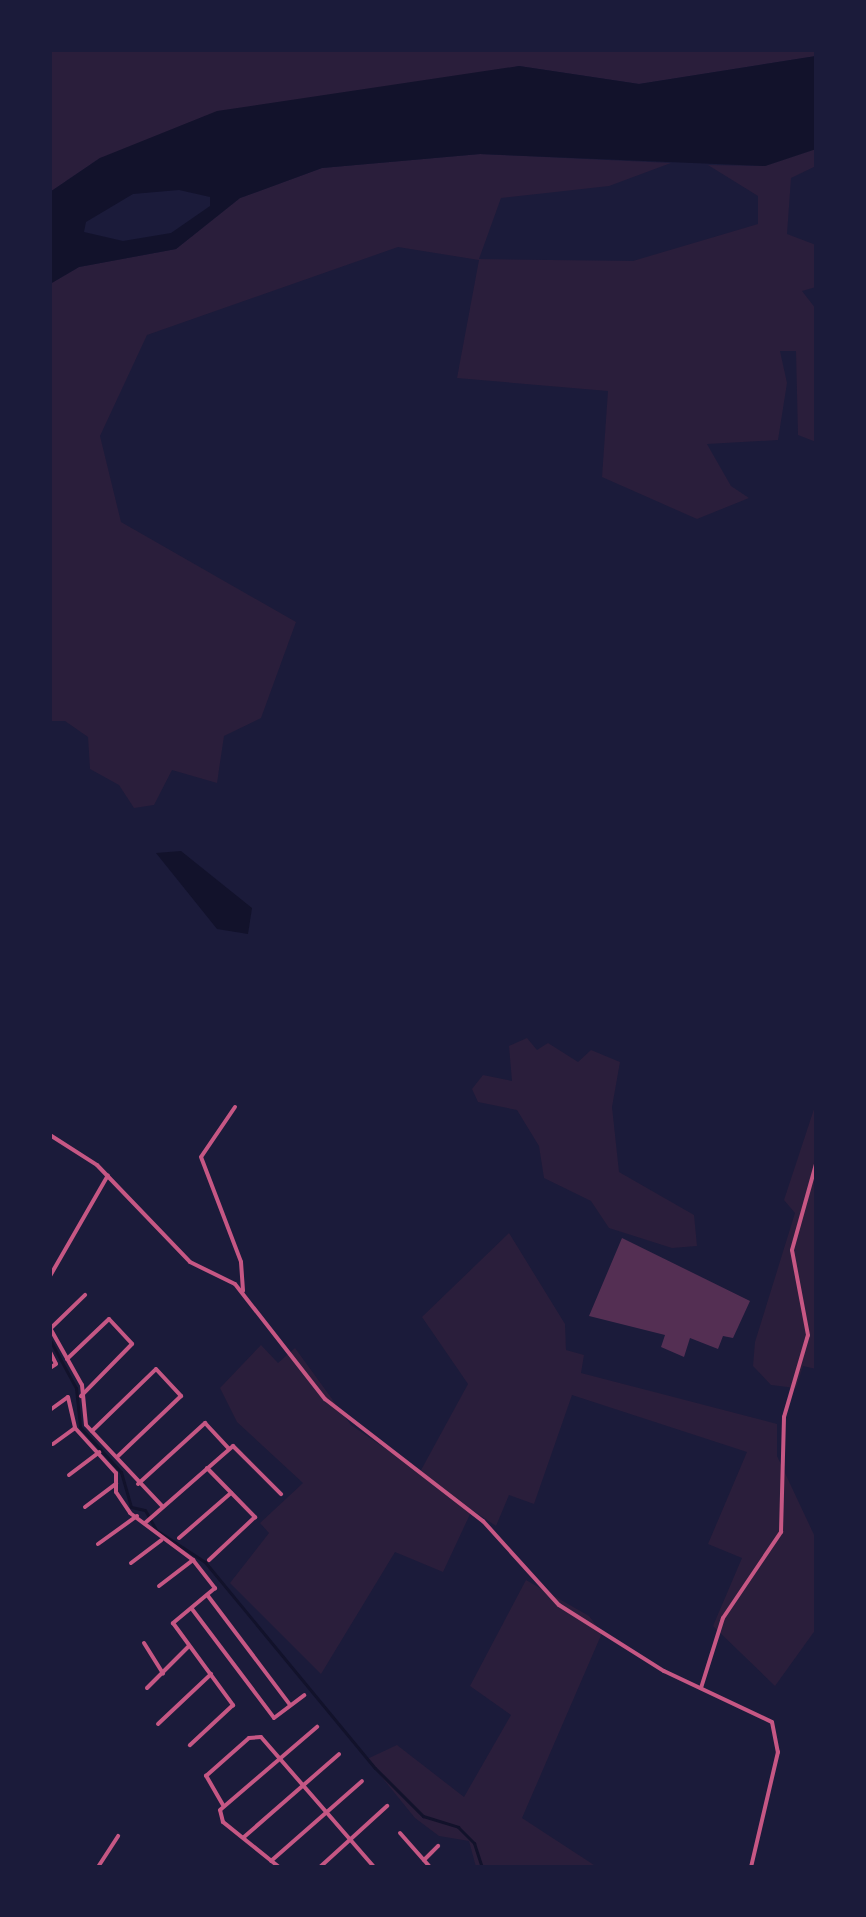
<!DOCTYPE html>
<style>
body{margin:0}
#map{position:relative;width:866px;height:1917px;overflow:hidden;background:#1b1b3a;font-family:Helvetica,sans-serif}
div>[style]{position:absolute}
.green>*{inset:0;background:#2a1e3b}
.water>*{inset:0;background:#12122b}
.stream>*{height:3px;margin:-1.5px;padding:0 1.5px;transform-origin:1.5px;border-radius:1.5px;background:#12122b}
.building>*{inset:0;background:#542f53}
.minor>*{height:4px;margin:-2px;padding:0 2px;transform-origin:2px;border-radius:2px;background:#c65784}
span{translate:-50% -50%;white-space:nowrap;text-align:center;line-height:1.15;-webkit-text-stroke:6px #1b1b3a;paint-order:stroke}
.frame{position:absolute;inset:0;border:52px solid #1b1b3a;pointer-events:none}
</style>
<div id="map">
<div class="green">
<i style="clip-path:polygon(50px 50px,816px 50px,816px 56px,639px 84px,519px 66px,100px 158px,50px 192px)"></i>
<i style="clip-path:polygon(816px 149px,816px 166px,791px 178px,787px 234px,816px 245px,816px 287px,802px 291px,816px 309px,816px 442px,798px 435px,796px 351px,780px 351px,787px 383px,778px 440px,707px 444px,731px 486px,749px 498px,697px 519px,602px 477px,608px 391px,457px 378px,479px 260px,398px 247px,147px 335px,100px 436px,121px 522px,296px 622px,261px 718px,224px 736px,217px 783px,172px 770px,154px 805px,134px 808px,119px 785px,90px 769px,88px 737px,65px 721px,50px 721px,50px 284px,79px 267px,176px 249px,240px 198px,322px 168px,480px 154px,671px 163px,609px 186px,501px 198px,479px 259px,633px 261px,758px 224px,758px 196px,708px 165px,765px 166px)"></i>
<i style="clip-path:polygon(527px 1038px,537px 1050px,548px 1043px,578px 1062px,591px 1050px,620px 1062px,612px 1107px,619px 1172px,694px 1215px,697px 1246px,672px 1248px,609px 1228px,591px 1201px,544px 1178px,539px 1146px,517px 1110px,478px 1102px,472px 1089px,483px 1075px,512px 1081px,509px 1046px)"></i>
<i style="clip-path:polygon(816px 1103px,816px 1369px,803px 1366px,796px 1388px,771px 1385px,753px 1366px,755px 1342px,795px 1213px,784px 1200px)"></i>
<i style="clip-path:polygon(509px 1233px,565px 1324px,566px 1350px,584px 1355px,581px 1373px,777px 1424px,777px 1456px,816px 1539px,816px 1629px,775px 1686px,713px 1626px,742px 1558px,708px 1544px,747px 1452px,572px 1395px,534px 1504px,509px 1495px,496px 1526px,472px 1510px,443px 1572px,395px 1552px,321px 1674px,230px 1583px,269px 1533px,260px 1523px,303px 1483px,237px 1422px,220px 1388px,261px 1345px,278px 1363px,295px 1348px,351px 1425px,420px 1472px,468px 1384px,422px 1317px)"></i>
<i style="clip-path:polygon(526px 1580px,589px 1616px,602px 1633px,522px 1818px,597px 1867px,476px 1867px,469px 1841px,439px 1836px,415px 1818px,367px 1759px,397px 1745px,464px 1797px,511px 1715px,470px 1686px)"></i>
</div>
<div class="water">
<i style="clip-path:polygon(evenodd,816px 56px,816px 149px,765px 166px,480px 154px,322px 168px,240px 198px,176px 249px,79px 267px,50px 284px,50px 192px,100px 158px,217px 111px,519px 66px,639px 84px,816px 56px,179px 190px,210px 197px,210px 206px,171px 233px,123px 241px,84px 232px,86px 222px,133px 194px,179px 190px)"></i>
<i style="clip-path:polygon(181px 851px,252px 908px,248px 934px,217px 929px,156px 853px)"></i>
</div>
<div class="stream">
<i style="left:50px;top:1340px;width:55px;rotate:61.6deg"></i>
<i style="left:76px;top:1388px;width:39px;rotate:84deg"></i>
<i style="left:80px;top:1427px;width:61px;rotate:47.7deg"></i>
<i style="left:121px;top:1472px;width:36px;rotate:74deg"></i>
<i style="left:131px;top:1507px;width:14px;rotate:12deg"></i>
<i style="left:145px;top:1510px;width:23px;rotate:61deg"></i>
<i style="left:156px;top:1530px;width:59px;rotate:33.1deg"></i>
<i style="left:205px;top:1562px;width:267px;rotate:50.5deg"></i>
<i style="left:375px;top:1768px;width:68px;rotate:45deg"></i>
<i style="left:423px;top:1816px;width:37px;rotate:17deg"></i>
<i style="left:458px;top:1827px;width:23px;rotate:45deg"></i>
<i style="left:474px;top:1843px;width:25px;rotate:72deg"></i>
</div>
<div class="building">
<i style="clip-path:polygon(622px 1238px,750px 1301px,733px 1338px,723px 1336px,718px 1349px,690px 1338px,684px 1357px,661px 1347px,665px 1335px,589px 1316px)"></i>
</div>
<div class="minor">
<i style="left:235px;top:1107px;width:60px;rotate:124.2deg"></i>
<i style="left:201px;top:1157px;width:112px;rotate:69.1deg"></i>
<i style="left:241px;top:1262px;width:29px;rotate:86deg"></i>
<i style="left:50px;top:1135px;width:56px;rotate:32.6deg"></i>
<i style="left:97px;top:1165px;width:134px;rotate:46.2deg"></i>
<i style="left:190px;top:1262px;width:50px;rotate:26.1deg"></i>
<i style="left:235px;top:1284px;width:146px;rotate:52deg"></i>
<i style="left:325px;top:1399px;width:200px;rotate:37.7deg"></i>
<i style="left:483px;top:1521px;width:113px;rotate:47.9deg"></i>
<i style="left:559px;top:1605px;width:124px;rotate:32.2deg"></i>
<i style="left:664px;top:1671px;width:119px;rotate:25.3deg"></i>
<i style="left:772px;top:1722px;width:31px;rotate:79deg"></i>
<i style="left:778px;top:1752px;width:118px;rotate:103.2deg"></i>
<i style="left:50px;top:1276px;width:116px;rotate:-60.1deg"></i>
<i style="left:50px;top:1328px;width:65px;rotate:60.7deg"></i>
<i style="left:82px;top:1385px;width:40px;rotate:84.3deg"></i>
<i style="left:86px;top:1425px;width:112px;rotate:46.8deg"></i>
<i style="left:50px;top:1329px;width:49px;rotate:-44.2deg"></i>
<i style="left:50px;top:1352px;width:13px;rotate:63deg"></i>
<i style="left:56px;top:1364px;width:7px;rotate:146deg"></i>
<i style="left:67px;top:1359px;width:58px;rotate:-43.6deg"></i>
<i style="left:109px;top:1319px;width:34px;rotate:47deg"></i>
<i style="left:132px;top:1344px;width:73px;rotate:134.4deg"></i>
<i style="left:50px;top:1410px;width:22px;rotate:-36deg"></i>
<i style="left:68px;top:1397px;width:32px;rotate:77deg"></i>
<i style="left:75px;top:1428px;width:61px;rotate:47.7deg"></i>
<i style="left:116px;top:1473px;width:19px;rotate:90deg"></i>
<i style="left:116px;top:1492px;width:25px;rotate:56deg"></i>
<i style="left:130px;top:1513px;width:79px;rotate:36.7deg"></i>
<i style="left:193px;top:1560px;width:36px;rotate:52deg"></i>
<i style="left:215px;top:1588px;width:55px;rotate:140.2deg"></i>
<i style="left:173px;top:1623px;width:102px;rotate:53.8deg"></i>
<i style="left:233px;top:1705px;width:59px;rotate:137.1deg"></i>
<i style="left:92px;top:1431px;width:89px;rotate:-44.1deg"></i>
<i style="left:156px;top:1369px;width:37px;rotate:47deg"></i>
<i style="left:181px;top:1396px;width:88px;rotate:136.4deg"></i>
<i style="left:53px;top:1444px;width:27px;rotate:-36deg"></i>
<i style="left:207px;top:1468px;width:69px;rotate:45.6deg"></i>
<i style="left:255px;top:1517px;width:63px;rotate:136.9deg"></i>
<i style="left:69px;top:1475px;width:38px;rotate:-37deg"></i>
<i style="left:138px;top:1484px;width:91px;rotate:-42.3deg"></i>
<i style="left:205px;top:1423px;width:35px;rotate:47deg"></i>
<i style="left:85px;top:1507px;width:39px;rotate:-37deg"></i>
<i style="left:145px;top:1523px;width:117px;rotate:-41.2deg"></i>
<i style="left:233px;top:1446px;width:68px;rotate:45deg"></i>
<i style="left:179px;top:1538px;width:69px;rotate:-40.9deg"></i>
<i style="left:98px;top:1544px;width:48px;rotate:-35.7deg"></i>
<i style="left:131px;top:1563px;width:38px;rotate:-37deg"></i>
<i style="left:159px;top:1586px;width:43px;rotate:-37.4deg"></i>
<i style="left:208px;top:1596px;width:136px;rotate:53deg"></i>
<i style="left:192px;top:1609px;width:136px;rotate:53deg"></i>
<i style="left:274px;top:1718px;width:38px;rotate:-37deg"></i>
<i style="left:144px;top:1643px;width:36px;rotate:58deg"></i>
<i style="left:147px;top:1688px;width:59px;rotate:-45deg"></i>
<i style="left:701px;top:1688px;width:73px;rotate:-72.6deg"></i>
<i style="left:723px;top:1618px;width:104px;rotate:-56deg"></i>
<i style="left:781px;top:1532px;width:115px;rotate:-88.5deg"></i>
<i style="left:784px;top:1417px;width:85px;rotate:-73.7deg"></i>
<i style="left:808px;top:1335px;width:86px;rotate:-100.7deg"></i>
<i style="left:792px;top:1250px;width:89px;rotate:-74.4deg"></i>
<i style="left:158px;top:1724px;width:73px;rotate:-43.3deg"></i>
<i style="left:223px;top:1805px;width:34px;rotate:-120deg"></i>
<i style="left:206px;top:1776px;width:57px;rotate:-41.5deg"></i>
<i style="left:249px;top:1738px;width:12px;rotate:-5deg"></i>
<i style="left:261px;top:1737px;width:172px;rotate:49deg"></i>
<i style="left:400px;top:1833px;width:45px;rotate:48.6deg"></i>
<i style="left:244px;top:1837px;width:126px;rotate:-41.1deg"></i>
<i style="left:424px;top:1860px;width:20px;rotate:-45deg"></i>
<i style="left:271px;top:1861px;width:121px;rotate:-41.3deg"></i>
<i style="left:98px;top:1867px;width:37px;rotate:-57deg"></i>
<i style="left:279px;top:1867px;width:72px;rotate:-141.2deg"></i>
<i style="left:223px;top:1822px;width:12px;rotate:-104deg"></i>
<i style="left:220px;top:1810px;width:128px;rotate:-40.6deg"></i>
<i style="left:320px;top:1867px;width:91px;rotate:-42.3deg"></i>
</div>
<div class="frame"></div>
</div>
